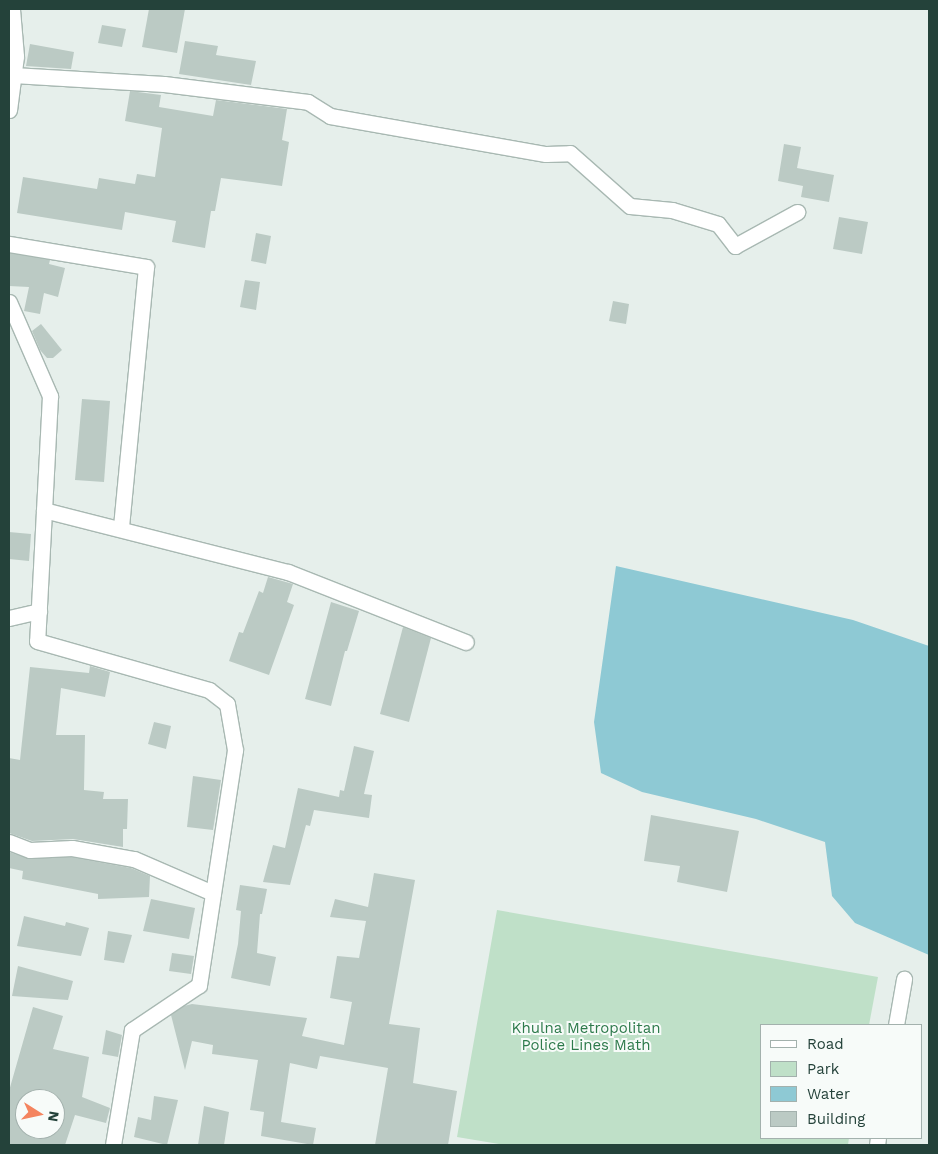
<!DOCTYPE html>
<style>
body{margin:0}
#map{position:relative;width:938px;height:1154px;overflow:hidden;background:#e6efeb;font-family:"Work Sans",sans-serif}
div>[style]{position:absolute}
.green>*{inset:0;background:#bfe0c8}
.water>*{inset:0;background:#8ec9d4}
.building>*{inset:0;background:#bbcac4}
.roads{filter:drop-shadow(1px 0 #a8b8b2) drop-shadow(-1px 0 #a8b8b2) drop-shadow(0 1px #a8b8b2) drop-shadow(0 -1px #a8b8b2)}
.minor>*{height:15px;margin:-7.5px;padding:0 7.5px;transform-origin:7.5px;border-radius:7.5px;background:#fff}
span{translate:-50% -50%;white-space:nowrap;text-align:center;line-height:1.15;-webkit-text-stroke:4px #f7fbf9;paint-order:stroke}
.park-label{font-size:15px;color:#2d7a4b}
.frame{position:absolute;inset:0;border:10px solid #24423a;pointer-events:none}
.legend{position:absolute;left:760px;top:1024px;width:162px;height:115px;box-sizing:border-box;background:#f7fbf9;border:1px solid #a3b1ad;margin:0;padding:6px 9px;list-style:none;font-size:15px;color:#24423a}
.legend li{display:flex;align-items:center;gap:10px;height:25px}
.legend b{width:25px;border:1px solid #a3b1ad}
.north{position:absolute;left:15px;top:1089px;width:50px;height:50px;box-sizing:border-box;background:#f7fbf9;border:1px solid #a3b1ad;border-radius:50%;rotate:100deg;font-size:14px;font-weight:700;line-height:20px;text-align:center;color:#24423a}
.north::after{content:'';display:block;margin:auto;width:18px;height:22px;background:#f4845f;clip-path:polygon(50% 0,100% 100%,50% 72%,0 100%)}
</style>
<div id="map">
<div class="green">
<i style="clip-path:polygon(497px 910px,878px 977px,869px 1025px,762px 1025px,762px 1138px,849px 1138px,848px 1145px,505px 1145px,457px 1137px)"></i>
</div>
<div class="water">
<i style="clip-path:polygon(616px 566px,853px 620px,929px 646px,929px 955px,855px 923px,832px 896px,825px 842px,756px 819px,642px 792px,601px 773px,594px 722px)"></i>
</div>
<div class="building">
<i style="clip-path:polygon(149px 9px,185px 9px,177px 53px,142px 47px)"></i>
<i style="clip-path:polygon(102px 25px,126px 29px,122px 47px,98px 43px)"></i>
<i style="clip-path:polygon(185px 41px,218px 46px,216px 55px,256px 61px,251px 85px,179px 74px)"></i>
<i style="clip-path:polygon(30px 44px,74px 52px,71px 69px,26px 66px)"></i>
<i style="clip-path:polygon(130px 91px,161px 95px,159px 107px,213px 116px,216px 100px,287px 109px,282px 140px,289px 142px,282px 186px,221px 178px,215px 211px,211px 211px,205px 248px,172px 242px,176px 221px,125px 212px,122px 230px,17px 213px,23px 177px,97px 189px,99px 178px,135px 184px,137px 174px,155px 177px,162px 128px,125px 121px)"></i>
<i style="clip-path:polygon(784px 144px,801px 147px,797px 168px,834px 175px,829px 202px,801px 197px,803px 186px,778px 181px)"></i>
<i style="clip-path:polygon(839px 217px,868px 222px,862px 254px,833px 249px)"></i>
<i style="clip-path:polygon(256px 233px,271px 236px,266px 264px,251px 261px)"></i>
<i style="clip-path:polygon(9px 253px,50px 260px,49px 264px,65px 268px,58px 297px,44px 293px,40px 314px,24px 311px,29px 287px,9px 286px)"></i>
<i style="clip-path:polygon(245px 280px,260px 282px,256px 310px,240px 307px)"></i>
<i style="clip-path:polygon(613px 301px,629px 304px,626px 324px,609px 321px)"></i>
<i style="clip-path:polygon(41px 324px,62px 350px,53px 358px,47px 358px,40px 350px,32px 331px)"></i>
<i style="clip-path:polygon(82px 399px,110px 401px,104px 482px,75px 480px)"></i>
<i style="clip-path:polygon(9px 532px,31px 534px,29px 561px,9px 559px)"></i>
<i style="clip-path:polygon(268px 577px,293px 584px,287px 602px,294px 605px,269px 675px,229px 661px,239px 632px,243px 633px,259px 591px,263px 593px)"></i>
<i style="clip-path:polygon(331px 602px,359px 611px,347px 651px,345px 651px,331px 706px,305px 699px)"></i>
<i style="clip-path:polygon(403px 627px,431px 638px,409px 722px,380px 714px)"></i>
<i style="clip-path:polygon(90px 666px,110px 672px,105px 697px,61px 688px,56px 735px,85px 735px,84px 790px,104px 792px,103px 799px,128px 799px,127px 829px,123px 829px,123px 847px,73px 839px,32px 841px,9px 833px,9px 758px,20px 760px,30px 667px,89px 673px)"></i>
<i style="clip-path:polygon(154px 722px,171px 726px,166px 749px,148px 744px)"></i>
<i style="clip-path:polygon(354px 746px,374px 751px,364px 794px,372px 795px,369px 818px,314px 810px,310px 826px,306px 825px,290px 885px,263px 882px,273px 845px,285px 848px,298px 788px,339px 797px,340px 790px,344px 791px)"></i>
<i style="clip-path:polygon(193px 776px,221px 780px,213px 830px,187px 827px)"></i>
<i style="clip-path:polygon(651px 815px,739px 831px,727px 892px,677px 882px,680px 866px,644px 861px)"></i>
<i style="clip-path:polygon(9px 852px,30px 859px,71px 857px,131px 868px,150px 876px,149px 897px,98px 899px,98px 894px,22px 879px,23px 871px,9px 868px)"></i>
<i style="clip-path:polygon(374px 873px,415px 880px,389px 1024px,420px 1028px,413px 1083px,457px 1091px,448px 1145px,375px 1145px,388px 1068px,320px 1056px,317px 1069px,290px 1063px,281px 1122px,316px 1128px,313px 1145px,261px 1136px,264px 1112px,250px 1110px,258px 1060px,212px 1054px,213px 1045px,192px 1041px,185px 1070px,171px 1015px,184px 1006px,192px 1004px,307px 1018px,302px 1036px,344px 1045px,352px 1002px,330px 998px,337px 956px,359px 958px,366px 921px,330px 917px,335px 899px,368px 907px)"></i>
<i style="clip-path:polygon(240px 885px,267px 889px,262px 914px,260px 914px,257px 953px,276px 957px,270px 986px,231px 978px,238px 944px,241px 911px,236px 910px)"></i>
<i style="clip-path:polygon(151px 899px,195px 908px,189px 939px,143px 931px)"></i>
<i style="clip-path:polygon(24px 916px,65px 926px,66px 922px,89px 928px,81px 956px,17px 946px)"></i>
<i style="clip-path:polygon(108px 931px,132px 935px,124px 963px,104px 960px)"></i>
<i style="clip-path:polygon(172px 953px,194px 956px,191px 974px,169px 971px)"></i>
<i style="clip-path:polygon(18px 966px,73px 981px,68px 1000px,12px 996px)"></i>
<i style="clip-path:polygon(evenodd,33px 1007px,63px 1016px,53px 1049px,89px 1057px,82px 1097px,110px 1108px,106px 1123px,75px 1115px,65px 1145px,9px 1145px,9px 1091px,33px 1007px,25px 1099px,55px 1099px,55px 1129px,25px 1129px,25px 1099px)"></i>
<i style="clip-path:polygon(106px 1030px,122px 1035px,118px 1057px,102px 1054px)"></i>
<i style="clip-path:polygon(154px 1096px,178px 1100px,167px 1145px,134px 1137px,138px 1117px,151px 1120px)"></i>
<i style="clip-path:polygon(204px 1106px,229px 1112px,224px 1145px,198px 1145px)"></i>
</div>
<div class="roads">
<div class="minor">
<i style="left:13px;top:75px;width:151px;rotate:3.4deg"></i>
<i style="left:164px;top:84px;width:145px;rotate:7.1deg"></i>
<i style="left:308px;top:102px;width:26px;rotate:32deg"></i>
<i style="left:330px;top:116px;width:219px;rotate:10deg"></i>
<i style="left:546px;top:154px;width:24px;rotate:-2deg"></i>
<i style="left:570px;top:153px;width:80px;rotate:41.5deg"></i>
<i style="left:630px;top:206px;width:42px;rotate:5.4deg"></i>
<i style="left:672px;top:210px;width:48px;rotate:16.9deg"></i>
<i style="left:718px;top:224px;width:28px;rotate:52deg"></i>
<i style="left:735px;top:246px;width:71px;rotate:-28.7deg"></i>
<i style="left:9px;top:110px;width:54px;rotate:-82.6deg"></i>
<i style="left:16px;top:56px;width:47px;rotate:-94.9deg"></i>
<i style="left:9px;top:244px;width:139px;rotate:9.5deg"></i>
<i style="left:146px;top:267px;width:263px;rotate:95.5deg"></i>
<i style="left:9px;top:302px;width:103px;rotate:66.4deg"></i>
<i style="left:50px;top:396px;width:245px;rotate:93deg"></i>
<i style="left:37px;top:641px;width:179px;rotate:15.9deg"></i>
<i style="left:209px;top:690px;width:23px;rotate:38deg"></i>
<i style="left:227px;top:704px;width:47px;rotate:80.1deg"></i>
<i style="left:235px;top:750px;width:238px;rotate:98.7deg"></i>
<i style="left:199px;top:985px;width:81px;rotate:146.1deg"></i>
<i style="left:132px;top:1030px;width:117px;rotate:99.4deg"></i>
<i style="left:44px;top:510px;width:252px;rotate:14.3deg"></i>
<i style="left:288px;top:572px;width:191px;rotate:21.5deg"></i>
<i style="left:9px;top:618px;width:31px;rotate:-13deg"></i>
<i style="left:9px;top:842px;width:22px;rotate:21deg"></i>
<i style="left:30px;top:850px;width:42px;rotate:-2.7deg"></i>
<i style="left:72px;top:848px;width:63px;rotate:10.1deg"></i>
<i style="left:134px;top:859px;width:86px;rotate:23.3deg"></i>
<i style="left:896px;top:1025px;width:47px;rotate:-80.1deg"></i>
<i style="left:877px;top:1145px;width:7px;rotate:-82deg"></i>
</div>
</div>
<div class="park-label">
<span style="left:586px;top:1037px">Khulna Metropolitan<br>Police Lines Math</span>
</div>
<div class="frame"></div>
<ul class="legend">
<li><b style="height:6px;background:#fff"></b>Road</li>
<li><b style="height:14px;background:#bfe0c8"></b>Park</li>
<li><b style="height:14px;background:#8ec9d4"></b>Water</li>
<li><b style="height:14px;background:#bbcac4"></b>Building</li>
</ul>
<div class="north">N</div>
</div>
